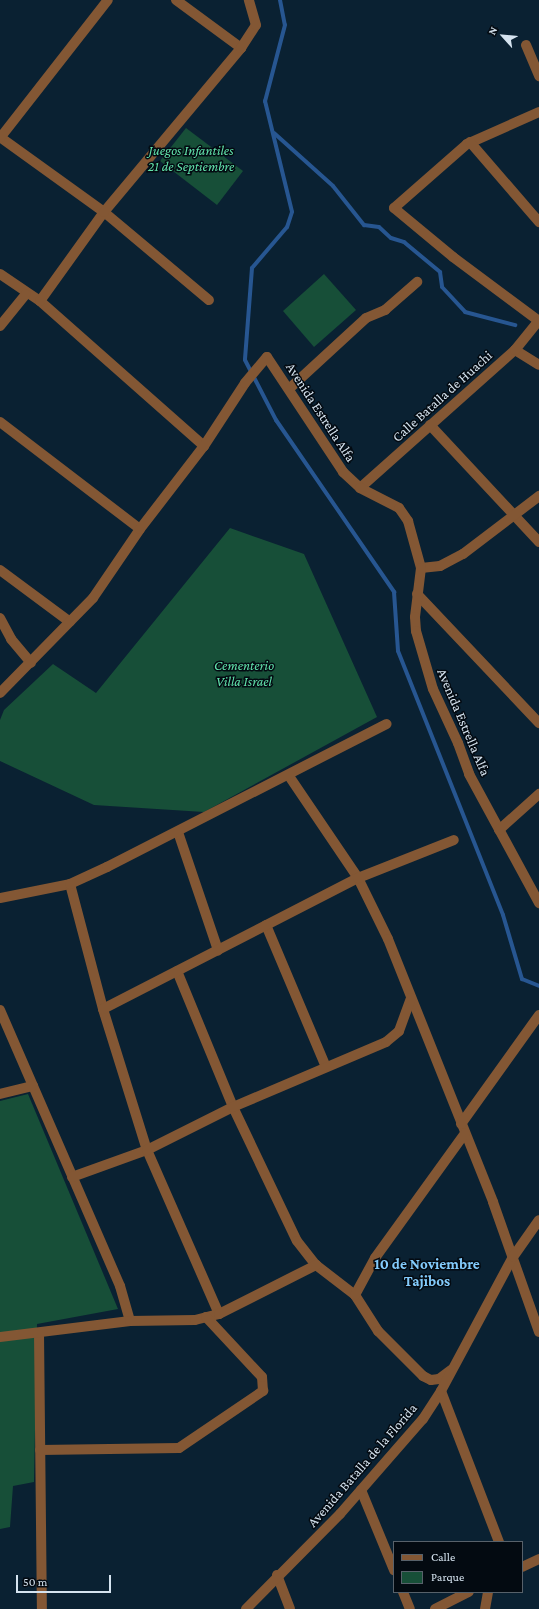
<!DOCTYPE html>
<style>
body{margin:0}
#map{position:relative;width:539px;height:1609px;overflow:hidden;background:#0a2132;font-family:"Crimson Pro",serif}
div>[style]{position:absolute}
.green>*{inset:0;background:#174f38}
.stream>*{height:4px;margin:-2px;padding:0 2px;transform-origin:2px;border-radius:2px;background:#275691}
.minor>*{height:10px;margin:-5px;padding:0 5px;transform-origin:5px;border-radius:5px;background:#835734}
span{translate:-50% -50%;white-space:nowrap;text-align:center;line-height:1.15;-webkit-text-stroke:3px #030a11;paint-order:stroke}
.park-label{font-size:14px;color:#61e2ab;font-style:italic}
.street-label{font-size:14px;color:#d5e3ef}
.neighbourhood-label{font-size:15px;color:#83cbfc;font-weight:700}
.legend{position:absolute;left:393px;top:1541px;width:130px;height:52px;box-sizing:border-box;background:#030a11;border:1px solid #57616a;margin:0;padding:5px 7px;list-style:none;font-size:12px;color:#d5e3ef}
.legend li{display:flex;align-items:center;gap:8px;height:20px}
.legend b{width:20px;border:1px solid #57616a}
.north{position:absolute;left:483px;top:16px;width:40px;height:40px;-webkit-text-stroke:3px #030a11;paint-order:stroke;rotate:297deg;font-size:11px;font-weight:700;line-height:16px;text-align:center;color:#d5e3ef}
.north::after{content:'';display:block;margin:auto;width:14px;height:18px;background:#d5e3ef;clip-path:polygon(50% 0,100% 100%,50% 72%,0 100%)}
.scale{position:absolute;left:16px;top:1575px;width:95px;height:18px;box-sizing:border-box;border:2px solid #d5e3ef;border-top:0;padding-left:5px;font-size:12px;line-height:14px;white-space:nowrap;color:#d5e3ef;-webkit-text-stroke:3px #030a11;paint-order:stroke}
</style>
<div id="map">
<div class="green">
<i style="clip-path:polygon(186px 128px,243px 171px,217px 205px,160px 161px)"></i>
<i style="clip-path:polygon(324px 274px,356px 310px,314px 347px,283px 311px)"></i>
<i style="clip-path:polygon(230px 528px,304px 554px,377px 717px,204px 812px,94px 805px,0 761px,0 720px,4px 710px,53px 664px,96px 693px)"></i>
<i style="clip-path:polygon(28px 1094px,118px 1309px,37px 1324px,34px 1482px,13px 1486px,10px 1527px,0 1529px,0 1101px)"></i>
</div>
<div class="stream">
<i style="left:280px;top:0;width:25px;rotate:79deg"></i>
<i style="left:285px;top:25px;width:79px;rotate:104.7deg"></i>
<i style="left:265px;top:101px;width:114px;rotate:76.3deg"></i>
<i style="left:292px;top:212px;width:16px;rotate:108deg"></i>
<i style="left:287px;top:227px;width:54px;rotate:130.5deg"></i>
<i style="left:252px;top:268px;width:92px;rotate:94.4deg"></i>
<i style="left:245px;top:360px;width:68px;rotate:62.7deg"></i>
<i style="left:276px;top:420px;width:209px;rotate:55.5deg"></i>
<i style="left:394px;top:592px;width:59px;rotate:86.1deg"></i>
<i style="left:398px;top:651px;width:284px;rotate:68.3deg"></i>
<i style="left:503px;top:915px;width:67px;rotate:73.5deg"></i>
<i style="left:522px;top:979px;width:18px;rotate:22deg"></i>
<i style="left:274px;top:133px;width:79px;rotate:41.9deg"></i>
<i style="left:333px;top:186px;width:50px;rotate:51.5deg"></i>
<i style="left:364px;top:225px;width:15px;rotate:8deg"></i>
<i style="left:379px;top:227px;width:16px;rotate:43deg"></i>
<i style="left:391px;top:238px;width:14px;rotate:17deg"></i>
<i style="left:404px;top:242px;width:47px;rotate:39.8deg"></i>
<i style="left:440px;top:272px;width:15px;rotate:82deg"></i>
<i style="left:442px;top:287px;width:34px;rotate:47deg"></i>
<i style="left:465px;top:312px;width:52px;rotate:14.6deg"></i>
</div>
<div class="minor">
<i style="left:176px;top:0;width:81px;rotate:36.4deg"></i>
<i style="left:526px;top:45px;width:34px;rotate:67deg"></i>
<i style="left:539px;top:112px;width:79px;rotate:156deg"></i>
<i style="left:467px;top:144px;width:97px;rotate:138.8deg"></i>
<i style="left:394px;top:208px;width:77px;rotate:39.7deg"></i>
<i style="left:453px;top:257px;width:107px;rotate:36.7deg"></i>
<i style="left:0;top:137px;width:128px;rotate:35.8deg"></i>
<i style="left:104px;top:212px;width:137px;rotate:40deg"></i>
<i style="left:0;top:138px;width:175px;rotate:-52deg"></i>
<i style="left:470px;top:142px;width:106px;rotate:49.2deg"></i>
<i style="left:0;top:274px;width:48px;rotate:34deg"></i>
<i style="left:40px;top:301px;width:219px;rotate:41.5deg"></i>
<i style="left:40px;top:301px;width:110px;rotate:-54.3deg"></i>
<i style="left:104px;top:212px;width:214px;rotate:-50.1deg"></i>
<i style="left:241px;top:48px;width:27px;rotate:-57deg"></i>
<i style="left:256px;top:25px;width:26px;rotate:-106deg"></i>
<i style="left:0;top:326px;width:41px;rotate:-50.9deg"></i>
<i style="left:515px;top:350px;width:28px;rotate:32deg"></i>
<i style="left:290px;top:388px;width:103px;rotate:-42.6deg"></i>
<i style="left:366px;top:318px;width:21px;rotate:-23deg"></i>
<i style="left:385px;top:310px;width:43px;rotate:-41.2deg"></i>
<i style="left:0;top:422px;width:176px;rotate:37.4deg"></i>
<i style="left:430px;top:425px;width:160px;rotate:47deg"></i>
<i style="left:360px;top:488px;width:208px;rotate:-41.7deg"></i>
<i style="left:515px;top:350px;width:38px;rotate:-51deg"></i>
<i style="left:421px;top:568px;width:19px;rotate:-6deg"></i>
<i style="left:440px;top:566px;width:26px;rotate:-28deg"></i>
<i style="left:463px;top:554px;width:96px;rotate:-37.3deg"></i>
<i style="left:0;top:570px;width:87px;rotate:36.6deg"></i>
<i style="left:417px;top:594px;width:178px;rotate:46.6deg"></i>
<i style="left:0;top:618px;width:24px;rotate:62deg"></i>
<i style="left:11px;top:639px;width:31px;rotate:50deg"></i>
<i style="left:0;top:693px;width:133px;rotate:-45.6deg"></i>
<i style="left:93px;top:598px;width:83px;rotate:-55.7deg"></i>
<i style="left:140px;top:529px;width:105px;rotate:-52.4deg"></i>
<i style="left:204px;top:446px;width:75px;rotate:-56.9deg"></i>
<i style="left:245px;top:383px;width:34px;rotate:-50deg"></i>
<i style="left:267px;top:357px;width:138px;rotate:56.5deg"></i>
<i style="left:343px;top:472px;width:23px;rotate:43deg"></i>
<i style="left:360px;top:488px;width:44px;rotate:27.1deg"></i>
<i style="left:399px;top:508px;width:16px;rotate:55deg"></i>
<i style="left:408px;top:521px;width:49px;rotate:74.5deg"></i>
<i style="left:421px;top:568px;width:49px;rotate:97deg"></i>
<i style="left:415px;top:617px;width:14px;rotate:86deg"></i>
<i style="left:416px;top:631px;width:60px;rotate:73.7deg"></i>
<i style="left:433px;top:689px;width:60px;rotate:65.2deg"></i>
<i style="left:458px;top:743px;width:33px;rotate:70deg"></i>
<i style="left:469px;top:774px;width:147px;rotate:61.5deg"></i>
<i style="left:289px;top:776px;width:123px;rotate:55.9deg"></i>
<i style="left:358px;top:878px;width:68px;rotate:63.8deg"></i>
<i style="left:388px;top:939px;width:283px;rotate:68.2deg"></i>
<i style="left:493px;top:1202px;width:138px;rotate:70.5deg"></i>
<i style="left:499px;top:830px;width:54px;rotate:-42deg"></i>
<i style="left:178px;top:832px;width:125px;rotate:71.3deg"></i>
<i style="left:70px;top:884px;width:129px;rotate:75.2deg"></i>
<i style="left:103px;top:1009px;width:148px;rotate:72.7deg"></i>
<i style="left:147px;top:1150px;width:179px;rotate:66.3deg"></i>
<i style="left:0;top:898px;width:71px;rotate:-11.3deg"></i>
<i style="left:70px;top:884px;width:41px;rotate:-24.7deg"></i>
<i style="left:107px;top:867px;width:314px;rotate:-27.1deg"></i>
<i style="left:266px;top:925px;width:154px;rotate:67.1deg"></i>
<i style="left:177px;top:971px;width:147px;rotate:67.6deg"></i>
<i style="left:233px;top:1107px;width:148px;rotate:64.5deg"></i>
<i style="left:297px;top:1241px;width:31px;rotate:52deg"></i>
<i style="left:316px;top:1265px;width:49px;rotate:37.6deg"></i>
<i style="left:355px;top:1295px;width:43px;rotate:57.4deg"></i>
<i style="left:378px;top:1331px;width:64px;rotate:45deg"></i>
<i style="left:423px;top:1376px;width:9px;rotate:27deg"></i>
<i style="left:431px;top:1380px;width:8px;rotate:-7deg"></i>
<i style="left:439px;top:1379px;width:15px;rotate:-37deg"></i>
<i style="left:103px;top:1009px;width:287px;rotate:-27.2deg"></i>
<i style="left:358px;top:878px;width:103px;rotate:-21.6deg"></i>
<i style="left:0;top:1010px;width:301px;rotate:66.5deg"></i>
<i style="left:120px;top:1286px;width:36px;rotate:74deg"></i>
<i style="left:0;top:1094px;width:34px;rotate:-14deg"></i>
<i style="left:461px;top:1124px;width:134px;rotate:-54.4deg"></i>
<i style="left:72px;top:1177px;width:80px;rotate:-19.8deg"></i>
<i style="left:147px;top:1150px;width:96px;rotate:-26.6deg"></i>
<i style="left:233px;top:1107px;width:166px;rotate:-23deg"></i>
<i style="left:386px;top:1042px;width:17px;rotate:-40deg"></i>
<i style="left:399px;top:1031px;width:35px;rotate:-70deg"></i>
<i style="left:355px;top:1295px;width:42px;rotate:-61.6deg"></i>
<i style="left:375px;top:1258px;width:154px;rotate:-54.2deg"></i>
<i style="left:39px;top:1333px;width:276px;rotate:89.4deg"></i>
<i style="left:0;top:1337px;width:131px;rotate:-7deg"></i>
<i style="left:130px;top:1321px;width:65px;rotate:-0.9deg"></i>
<i style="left:195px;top:1320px;width:25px;rotate:-14deg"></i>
<i style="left:219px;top:1314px;width:109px;rotate:-26.8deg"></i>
<i style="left:441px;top:1391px;width:162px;rotate:69deg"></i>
<i style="left:40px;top:1450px;width:139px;rotate:-0.8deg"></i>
<i style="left:179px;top:1448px;width:102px;rotate:-34.2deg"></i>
<i style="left:263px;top:1391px;width:14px;rotate:-94deg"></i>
<i style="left:262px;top:1377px;width:82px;rotate:-133deg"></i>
<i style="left:361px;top:1490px;width:87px;rotate:67.6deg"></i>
<i style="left:522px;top:1567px;width:19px;rotate:-25deg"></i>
<i style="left:277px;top:1575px;width:36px;rotate:69deg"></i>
<i style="left:403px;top:1592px;width:18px;rotate:68deg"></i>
<i style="left:246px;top:1609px;width:134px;rotate:-45.3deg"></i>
<i style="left:340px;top:1514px;width:126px;rotate:-48.9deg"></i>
<i style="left:423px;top:1419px;width:33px;rotate:-57deg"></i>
<i style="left:441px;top:1391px;width:152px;rotate:-61.8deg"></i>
<i style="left:513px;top:1257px;width:45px;rotate:-54.9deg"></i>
<i style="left:435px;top:1609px;width:38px;rotate:-27deg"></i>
<i style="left:485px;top:1609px;width:17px;rotate:-80deg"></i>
</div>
<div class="park-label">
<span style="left:191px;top:158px">Juegos Infantiles<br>21 de Septiembre</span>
<span style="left:244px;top:673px">Cementerio<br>Villa Israel</span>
</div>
<div class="street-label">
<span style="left:442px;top:396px;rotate:-42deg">Calle Batalla de Huachi</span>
<span style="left:321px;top:412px;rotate:57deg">Avenida Estrella Alfa</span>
<span style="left:464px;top:722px;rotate:67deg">Avenida Estrella Alfa</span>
<span style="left:362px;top:1465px;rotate:-49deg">Avenida Batalla de la Florida</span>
</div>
<div class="neighbourhood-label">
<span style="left:427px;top:1273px">10 de Noviembre<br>Tajibos</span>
</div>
<ul class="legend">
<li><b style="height:5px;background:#835734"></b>Calle</li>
<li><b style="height:11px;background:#174f38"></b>Parque</li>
</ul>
<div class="north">N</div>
<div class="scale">50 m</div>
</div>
